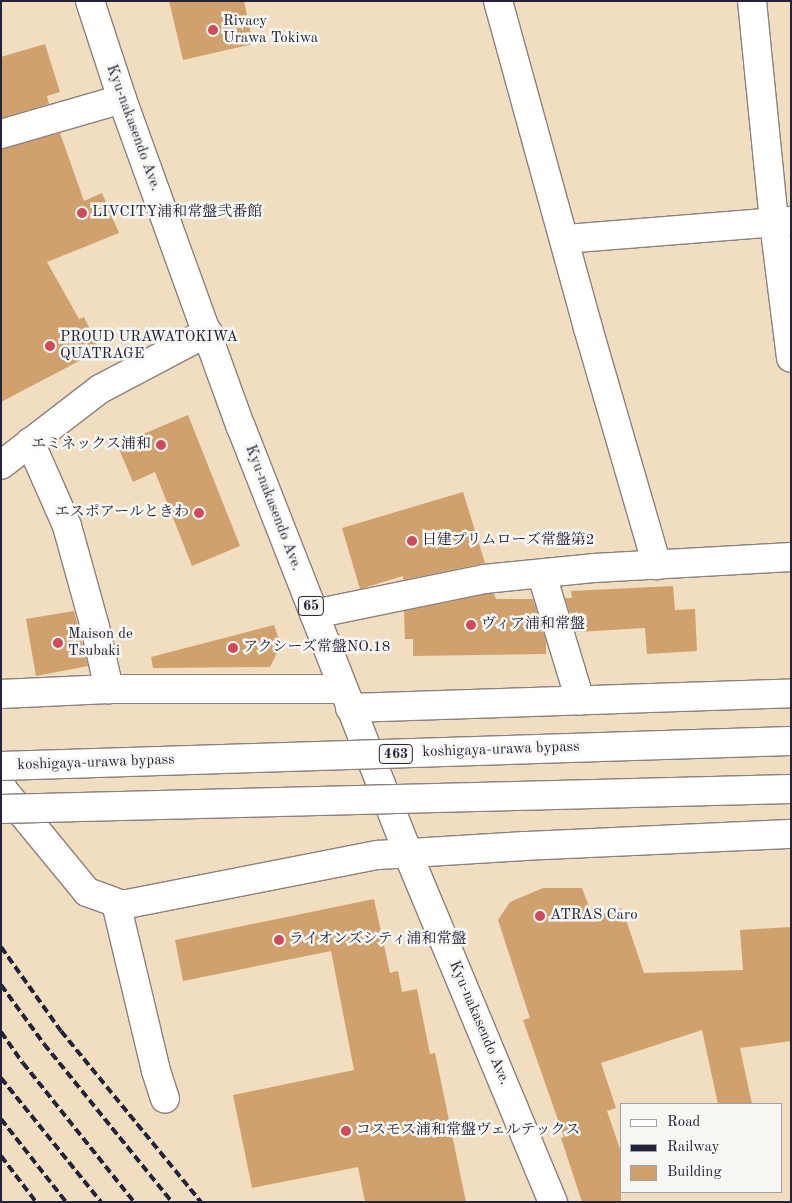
<!DOCTYPE html>
<meta charset="utf-8">
<style>
body{margin:0}
#map{position:relative;width:792px;height:1203px;overflow:hidden;background:#f1ddbf;font-family:"Old Standard TT","Noto Serif JP",serif}
div>[style]{position:absolute}
.building>*{inset:0;background:#d0a06d}
.roads{filter:drop-shadow(1px 0 #8a807d) drop-shadow(-1px 0 #8a807d) drop-shadow(0 1px #8a807d) drop-shadow(0 -1px #8a807d)}
.street>*{height:28px;margin:-14px;padding:0 14px;transform-origin:14px;border-radius:14px;background:#fff}
.primary>*{height:28px;margin:-14px;padding:0 14px;transform-origin:14px;border-radius:14px;background:#fff}
.rail>*{height:4px;margin-top:-2px;transform-origin:0;background:repeating-linear-gradient(90deg,#22223b 0 8px,transparent 0 12px)}
.bridges{filter:drop-shadow(1px 0 #8a807d) drop-shadow(-1px 0 #8a807d) drop-shadow(0 1px #8a807d) drop-shadow(0 -1px #8a807d)}
.highway-bridge>*{height:28px;margin:-14px;padding:0 14px;transform-origin:14px;border-radius:14px;background:#fff}
.dots>*{width:14px;height:14px;translate:-50% -50%;box-sizing:border-box;border:2px solid #f6f6f2;border-radius:50%}
span{translate:-50% -50%;white-space:nowrap;text-align:center;line-height:1.15;-webkit-text-stroke:5px #f6f6f2;paint-order:stroke}
.shield-label span{padding:1px 4px;background:#f6f6f2;border:1px solid;border-radius:4px;-webkit-text-stroke-width:0}
.shield-label{font-size:14px;color:#22223b;font-weight:700}
.poi-label{font-size:15px;color:#22223b}
.left{translate:0 -50%;text-align:left}
.right{translate:-100% -50%;text-align:right}
.street-label{font-size:15px;color:#22223b}
.frame{position:absolute;inset:0;border:2px solid #22223b;pointer-events:none}
.legend{position:absolute;left:620px;top:1103px;width:162px;height:90px;box-sizing:border-box;background:#f6f6f2;border:1px solid #a1a1a9;margin:0;padding:6px 9px;list-style:none;font-size:15px;color:#22223b}
.legend li{display:flex;align-items:center;gap:10px;height:25px}
.legend b{width:25px;border:1px solid #a1a1a9}
</style>
<div id="map">
<div class="building">
<i style="clip-path:polygon(169px 1px,244px 1px,253px 44px,183px 60px)"></i>
<i style="clip-path:polygon(45px 44px,60px 92px,47px 96px,49px 104px,1px 118px,1px 57px)"></i>
<i style="clip-path:polygon(60px 133px,84px 201px,102px 193px,119px 233px,47px 262px,79px 319px,84px 317px,100px 350px,1px 402px,1px 149px)"></i>
<i style="clip-path:polygon(188px 415px,240px 546px,192px 566px,155px 472px,133px 482px,119px 449px,143px 439px,141px 435px)"></i>
<i style="clip-path:polygon(463px 492px,485px 563px,403px 580px,403px 576px,360px 589px,342px 528px)"></i>
<i style="clip-path:polygon(673px 586px,675px 610px,695px 609px,697px 651px,647px 654px,645px 628px,576px 632px,565px 598px,572px 598px,571px 591px)"></i>
<i style="clip-path:polygon(486px 594px,494px 594px,496px 599px,533px 599px,546px 641px,546px 654px,413px 656px,413px 639px,405px 639px,404px 611px)"></i>
<i style="clip-path:polygon(74px 611px,88px 666px,36px 676px,26px 619px)"></i>
<i style="clip-path:polygon(274px 625px,281px 645px,270px 667px,153px 668px,151px 657px)"></i>
<i style="clip-path:polygon(543px 888px,582px 888px,593px 917px,622px 908px,644px 973px,743px 970px,740px 930px,791px 927px,791px 1041px,740px 1048px,752px 1104px,718px 1104px,702px 1030px,601px 1063px,616px 1108px,607px 1111px,621px 1152px,621px 1202px,582px 1202px,561px 1138px,564px 1137px,523px 1020px,530px 1018px,498px 920px,510px 902px)"></i>
<i style="clip-path:polygon(374px 899px,390px 973px,398px 971px,402px 992px,417px 989px,430px 1054px,435px 1053px,466px 1202px,365px 1202px,358px 1167px,252px 1188px,233px 1095px,354px 1070px,331px 951px,183px 981px,175px 940px)"></i>
</div>
<div class="roads">
<div class="street">
<i style="left:498px;top:1px;width:339px;rotate:74.6deg"></i>
<i style="left:588px;top:328px;width:247px;rotate:73.8deg"></i>
<i style="left:752px;top:1px;width:223px;rotate:84.3deg"></i>
<i style="left:774px;top:223px;width:136px;rotate:82.8deg"></i>
<i style="left:1px;top:134px;width:126px;rotate:-16.1deg"></i>
<i style="left:565px;top:239px;width:227px;rotate:-4.6deg"></i>
<i style="left:30px;top:442px;width:92px;rotate:66.2deg"></i>
<i style="left:67px;top:526px;width:105px;rotate:74.5deg"></i>
<i style="left:95px;top:627px;width:64px;rotate:77.3deg"></i>
<i style="left:1px;top:465px;width:125px;rotate:-37.5deg"></i>
<i style="left:100px;top:389px;width:122px;rotate:-27.8deg"></i>
<i style="left:542px;top:575px;width:131px;rotate:73.1deg"></i>
<i style="left:314px;top:614px;width:174px;rotate:-11.6deg"></i>
<i style="left:484px;top:579px;width:112px;rotate:-5.7deg"></i>
<i style="left:595px;top:568px;width:196px;rotate:-3.2deg"></i>
<i style="left:1px;top:694px;width:108px;rotate:-2.7deg"></i>
<i style="left:109px;top:689px;width:234px"></i>
<i style="left:350px;top:708px;width:441px;rotate:-1.9deg"></i>
<i style="left:1px;top:784px;width:8px;rotate:67deg"></i>
<i style="left:4px;top:791px;width:131px;rotate:50.6deg"></i>
<i style="left:87px;top:892px;width:37px;rotate:20deg"></i>
<i style="left:122px;top:905px;width:261px;rotate:-11.1deg"></i>
<i style="left:378px;top:855px;width:147px;rotate:-3.5deg"></i>
<i style="left:525px;top:846px;width:266px;rotate:-2.6deg"></i>
<i style="left:116px;top:903px;width:173px;rotate:76.6deg"></i>
<i style="left:156px;top:1071px;width:29px;rotate:72deg"></i>
</div>
<div class="primary">
<i style="left:90px;top:1px;width:103px;rotate:71.9deg"></i>
<i style="left:122px;top:99px;width:349px;rotate:70.1deg"></i>
<i style="left:241px;top:427px;width:458px;rotate:68.6deg"></i>
<i style="left:408px;top:854px;width:377px;rotate:67.4deg"></i>
</div>
</div>
<div class="rail">
<i style="left:1px;top:947px;width:103px;rotate:54.5deg"></i>
<i style="left:61px;top:1031px;width:221px;rotate:50.7deg"></i>
<i style="left:1px;top:985px;width:73px;rotate:53.9deg"></i>
<i style="left:44px;top:1044px;width:203px;rotate:51deg"></i>
<i style="left:1px;top:1032px;width:38px;rotate:55deg"></i>
<i style="left:23px;top:1063px;width:178px;rotate:51.4deg"></i>
<i style="left:1px;top:1078px;width:159px;rotate:51.1deg"></i>
<i style="left:1px;top:1119px;width:105px;rotate:51.9deg"></i>
<i style="left:1px;top:1156px;width:58px;rotate:52.7deg"></i>
</div>
<div class="bridges">
<div class="highway-bridge">
<i style="left:1px;top:766px;width:790px;rotate:-1.81deg"></i>
<i style="left:1px;top:809px;width:790px;rotate:-1.45deg"></i>
</div>
</div>
<div class="dots">
<i style="left:213px;top:30px;background:#d1495b"></i>
<i style="left:82px;top:213px;background:#d1495b"></i>
<i style="left:50px;top:346px;background:#d1495b"></i>
<i style="left:161px;top:445px;background:#d1495b"></i>
<i style="left:199px;top:513px;background:#d1495b"></i>
<i style="left:412px;top:541px;background:#d1495b"></i>
<i style="left:471px;top:625px;background:#d1495b"></i>
<i style="left:58px;top:643px;background:#d1495b"></i>
<i style="left:233px;top:648px;background:#d1495b"></i>
<i style="left:540px;top:916px;background:#d1495b"></i>
<i style="left:279px;top:940px;background:#d1495b"></i>
<i style="left:346px;top:1131px;background:#d1495b"></i>
</div>
<div class="shield-label">
<span style="left:311px;top:606px">65</span>
<span style="left:396px;top:754px">463</span>
</div>
<div class="poi-label">
<span class="left" style="left:223px;top:30px">Rivacy<br>Urawa Tokiwa</span>
<span class="left" style="left:92px;top:213px">LIVCITY浦和常盤弐番館</span>
<span class="left" style="left:60px;top:346px">PROUD URAWATOKIWA<br>QUATRAGE</span>
<span class="right" style="left:151px;top:445px">エミネックス浦和</span>
<span class="right" style="left:189px;top:513px">エスポアールときわ</span>
<span class="left" style="left:422px;top:541px">日建プリムローズ常盤第2</span>
<span class="left" style="left:481px;top:625px">ヴィア浦和常盤</span>
<span class="left" style="left:68px;top:643px">Maison de<br>Tsubaki</span>
<span class="left" style="left:243px;top:648px">アクシーズ常盤NO.18</span>
<span class="left" style="left:550px;top:916px">ATRAS Caro</span>
<span class="left" style="left:289px;top:940px">ライオンズシティ浦和常盤</span>
<span class="left" style="left:356px;top:1131px">コスモス浦和常盤ヴェルテックス</span>
</div>
<div class="street-label">
<span style="left:133px;top:128px;rotate:70deg">Kyu-nakasendo Ave.</span>
<span style="left:273px;top:508px;rotate:69deg">Kyu-nakasendo Ave.</span>
<span style="left:501px;top:750px;rotate:-2deg">koshigaya-urawa bypass</span>
<span style="left:96px;top:763px;rotate:-2deg">koshigaya-urawa bypass</span>
<span style="left:479px;top:1023px;rotate:67deg">Kyu-nakasendo Ave.</span>
</div>
<div class="frame"></div>
<ul class="legend">
<li><b style="height:6px;background:#fff"></b>Road</li>
<li><b style="height:6px;background:#22223b"></b>Railway</li>
<li><b style="height:14px;background:#d0a06d"></b>Building</li>
</ul>
</div>
